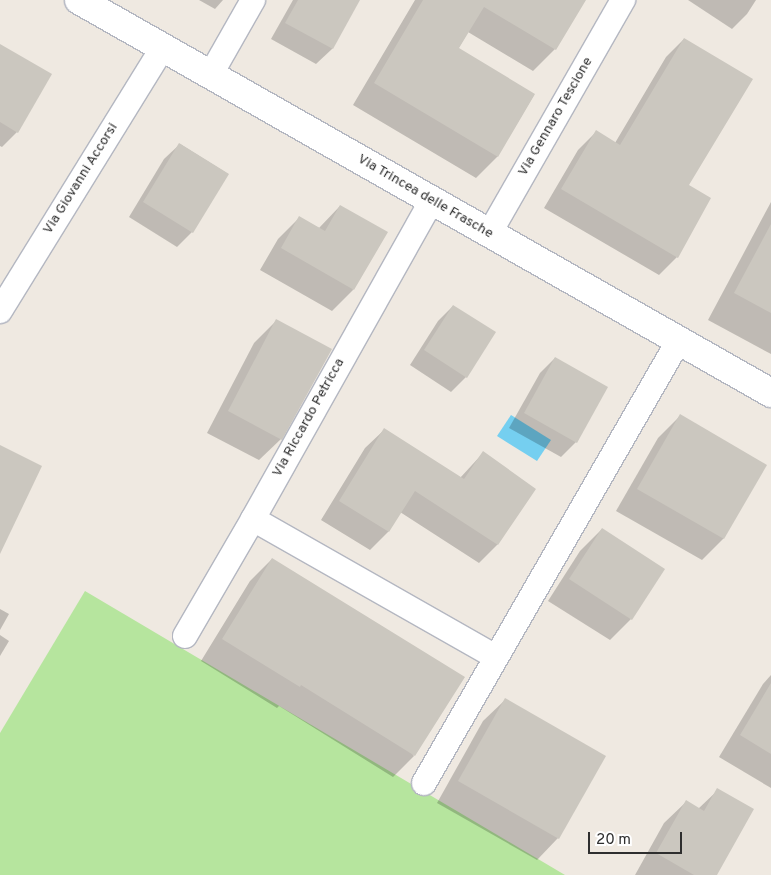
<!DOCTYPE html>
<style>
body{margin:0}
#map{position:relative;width:771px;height:875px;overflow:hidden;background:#efe9e1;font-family:Overpass,sans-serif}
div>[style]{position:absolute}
.green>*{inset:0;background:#b6e59e}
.water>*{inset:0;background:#75cff0}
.shadow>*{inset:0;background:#0003}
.building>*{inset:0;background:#cbc7bf}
.roads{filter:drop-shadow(1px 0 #b4b7c1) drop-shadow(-1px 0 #b4b7c1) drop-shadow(0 1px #b4b7c1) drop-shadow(0 -1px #b4b7c1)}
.minor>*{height:24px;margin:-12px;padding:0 12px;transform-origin:12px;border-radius:12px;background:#fff}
.tertiary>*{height:28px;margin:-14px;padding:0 14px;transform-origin:14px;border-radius:14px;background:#fff}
span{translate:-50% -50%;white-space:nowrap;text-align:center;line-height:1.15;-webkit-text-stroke:5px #fff;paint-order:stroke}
.street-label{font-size:14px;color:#2e2e2e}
.scale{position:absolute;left:588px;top:832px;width:94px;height:22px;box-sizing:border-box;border:2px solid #2e2e2e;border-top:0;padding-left:6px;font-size:15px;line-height:18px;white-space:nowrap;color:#2e2e2e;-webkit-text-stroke:4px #fff;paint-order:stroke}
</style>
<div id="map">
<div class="green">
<i style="clip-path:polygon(85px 591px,565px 875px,0 875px,0 733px)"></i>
</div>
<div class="water">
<i style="clip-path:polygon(511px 415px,551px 440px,537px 461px,497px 436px)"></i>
</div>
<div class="shadow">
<i style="clip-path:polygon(199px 0,223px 0,215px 9px)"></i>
<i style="clip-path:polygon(293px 0,358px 0,332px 49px,316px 64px,271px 39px)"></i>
<i style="clip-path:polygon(415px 0,584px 0,555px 49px,533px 71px,468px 32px,458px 49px,534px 95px,497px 157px,476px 178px,353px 105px)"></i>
<i style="clip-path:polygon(688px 0,756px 0,747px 14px,732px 29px)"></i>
<i style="clip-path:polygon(684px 39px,688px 185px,677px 257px,659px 275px,544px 208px,578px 150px,596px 132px,615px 143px,666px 57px)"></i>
<i style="clip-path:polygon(0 49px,17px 132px,2px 147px,0 146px)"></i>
<i style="clip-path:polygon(180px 144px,228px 174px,192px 232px,177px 247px,129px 217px,164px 159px)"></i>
<i style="clip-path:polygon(771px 202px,771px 354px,708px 320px)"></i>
<i style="clip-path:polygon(340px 206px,353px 290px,332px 311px,260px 270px,278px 239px,299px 218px,319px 228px)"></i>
<i style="clip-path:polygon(453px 306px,466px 377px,451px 392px,410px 365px,438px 321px)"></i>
<i style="clip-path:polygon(276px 321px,281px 439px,259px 460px,207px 433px,254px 343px)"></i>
<i style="clip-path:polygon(555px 358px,576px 442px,561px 457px,509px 428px,540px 373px)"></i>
<i style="clip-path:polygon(680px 416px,765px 465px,723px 539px,702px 560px,616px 511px,658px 438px)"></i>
<i style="clip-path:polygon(384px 430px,460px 478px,483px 453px,534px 489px,497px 545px,479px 563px,400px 512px,388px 532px,370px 550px,321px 520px,365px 448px)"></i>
<i style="clip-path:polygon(602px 529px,631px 619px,610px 640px,548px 601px,580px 551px)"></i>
<i style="clip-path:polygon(272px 559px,414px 756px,393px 777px,279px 706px,277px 708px,201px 661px,250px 581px)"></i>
<i style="clip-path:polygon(0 609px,9px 614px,0 630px)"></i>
<i style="clip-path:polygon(0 635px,9px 641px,0 656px)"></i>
<i style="clip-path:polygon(771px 675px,771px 788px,719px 757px,763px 684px)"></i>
<i style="clip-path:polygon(505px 700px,558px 838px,537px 860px,437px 803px,483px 721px)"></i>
<i style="clip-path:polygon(718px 790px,715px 875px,635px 875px,664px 823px,686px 802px,698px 809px)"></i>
</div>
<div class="building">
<i style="clip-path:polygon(298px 0,360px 0,333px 49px,285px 23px)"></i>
<i style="clip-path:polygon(423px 0,586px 0,556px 50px,484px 7px,459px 48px,535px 94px,498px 157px,374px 83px)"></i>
<i style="clip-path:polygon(684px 38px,753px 79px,689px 185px,711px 198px,678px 258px,561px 189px,596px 130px,620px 145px)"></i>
<i style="clip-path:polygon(0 44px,52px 74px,18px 133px,0 122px)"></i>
<i style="clip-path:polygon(179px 143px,229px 174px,193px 233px,143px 202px)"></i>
<i style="clip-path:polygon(340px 205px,388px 232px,354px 290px,281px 248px,299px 216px,325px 231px)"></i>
<i style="clip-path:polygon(771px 224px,771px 313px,734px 293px)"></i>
<i style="clip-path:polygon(453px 305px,496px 332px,467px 378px,424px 350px)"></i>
<i style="clip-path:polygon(276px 319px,332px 349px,282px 440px,228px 411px)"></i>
<i style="clip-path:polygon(555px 357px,608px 387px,577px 443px,524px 413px)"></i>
<i style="clip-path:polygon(680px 414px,767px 465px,724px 539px,637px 489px)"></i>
<i style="clip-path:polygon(384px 428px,464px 479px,483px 451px,536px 489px,498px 545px,415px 491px,389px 532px,339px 501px)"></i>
<i style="clip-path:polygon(0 445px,42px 466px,0 554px)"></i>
<i style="clip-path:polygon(602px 528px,665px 569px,632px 620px,569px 579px)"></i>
<i style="clip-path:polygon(272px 558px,465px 677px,415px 756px,301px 685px,300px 687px,222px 639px)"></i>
<i style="clip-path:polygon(771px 683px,771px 754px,740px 735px)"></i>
<i style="clip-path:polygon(505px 698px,606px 756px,559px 839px,458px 781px)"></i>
<i style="clip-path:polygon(717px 788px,754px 809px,717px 875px,694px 875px,656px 853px,686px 800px,704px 811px)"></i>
</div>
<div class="roads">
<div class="minor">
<i style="left:211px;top:74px;width:85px;rotate:-60.4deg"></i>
<i style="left:489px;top:234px;width:270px;rotate:-60.2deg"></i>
<i style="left:0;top:311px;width:310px;rotate:-58.3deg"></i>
<i style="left:253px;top:519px;width:279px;rotate:29.6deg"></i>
<i style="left:185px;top:636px;width:135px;rotate:-59.8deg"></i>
<i style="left:253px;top:519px;width:366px;rotate:-60.7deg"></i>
<i style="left:424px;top:783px;width:511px;rotate:-60.07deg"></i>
</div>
<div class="tertiary">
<i style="left:79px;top:0;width:796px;rotate:29.59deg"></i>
</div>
</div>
<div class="street-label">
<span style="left:556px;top:117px;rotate:-60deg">Via Gennaro Tescione</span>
<span style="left:81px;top:179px;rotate:-58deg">Via Giovanni Accorsi</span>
<span style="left:425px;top:197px;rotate:30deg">Via Trincea delle Frasche</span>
<span style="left:309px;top:418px;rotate:-61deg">Via Riccardo Petricca</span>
</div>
<div class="scale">20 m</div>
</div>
